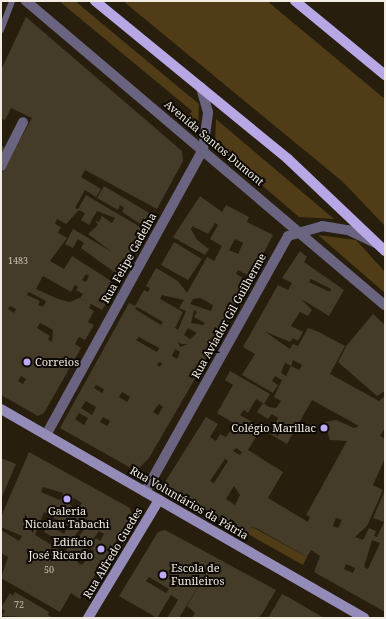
<!DOCTYPE html>
<meta charset="utf-8">
<style>
body{margin:0}
#map{position:relative;width:386px;height:619px;overflow:hidden;background:#281e0e;font-family:"Noto Serif",serif}
div>[style]{position:absolute}
.green>*{inset:0;background:#503c16}
.building>*{inset:0;background:#453b29}
.lane>*{height:6px;margin:-3px;padding:0 3px;transform-origin:3px;border-radius:3px;background:#6b6481}
.street>*{height:10px;margin:-5px;padding:0 5px;transform-origin:5px;border-radius:5px;background:#6b6481}
.secondary>*{height:10px;margin:-5px;padding:0 5px;transform-origin:5px;border-radius:5px;background:#958bb9}
.primary>*{height:10px;margin:-5px;padding:0 5px;transform-origin:5px;border-radius:5px;background:#b7a8e5}
.dots>*{width:11px;height:11px;translate:-50% -50%;box-sizing:border-box;border:2px solid #0d0904;border-radius:50%}
span{translate:-50% -50%;white-space:nowrap;text-align:center;line-height:1.15;-webkit-text-stroke:4px #0d0904;paint-order:stroke}
.number-label{font-size:9px;color:#c8c0b4}
.number-label span{-webkit-text-stroke-width:0}
.street-label{font-size:11px;color:#f3ece2}
.poi-label{font-size:11px;color:#f3ece2}
.left{translate:0 -50%;text-align:left}
.right{translate:-100% -50%;text-align:right}
.frame{position:absolute;inset:0;border:2px solid #f3ece2;pointer-events:none}
</style>
<div id="map">
<div class="green">
<i style="clip-path:polygon(59px 1px,75px 1px,199px 104px,198px 132px,185px 122px,192px 111px)"></i>
<i style="clip-path:polygon(123px 1px,267px 1px,385px 99px,385px 226px,343px 182px)"></i>
<i style="clip-path:polygon(216px 118px,216px 119px,334px 219px,299px 217px,215px 145px)"></i>
<i style="clip-path:polygon(318px 235px,356px 240px,385px 272px,385px 293px)"></i>
<i style="clip-path:polygon(252px 527px,307px 557px,303px 565px,248px 534px)"></i>
</div>
<div class="building">
<i style="clip-path:polygon(evenodd,26px 17px,182px 151px,183px 161px,157px 209px,85px 170px,81px 177px,101px 189px,96px 197px,85px 190px,75px 208px,78px 209px,86px 195px,147px 231px,129px 262px,123px 258px,118px 268px,124px 271px,121px 277px,81px 248px,84px 243px,78px 239px,73px 248px,65px 244px,73px 229px,112px 252px,88px 234px,98px 225px,95px 220px,99px 222px,102px 216px,112px 223px,115px 218px,97px 211px,89px 225px,81px 220px,85px 213px,79px 210px,66px 224px,57px 219px,55px 224px,61px 227px,58px 233px,67px 238px,50px 261px,64px 269px,72px 256px,111px 281px,101px 301px,106px 304px,102px 310px,91px 304px,89px 308px,94px 311px,88px 322px,94px 325px,85px 340px,79px 337px,75px 344px,81px 348px,44px 413px,38px 416px,1px 395px,1px 175px,32px 118px,11px 108px,5px 120px,1px 118px,1px 70px,26px 17px,86px 274px,89px 276px,86px 282px,82px 280px,86px 274px,26px 17px,43px 276px,71px 292px,75px 285px,78px 287px,76px 290px,83px 294px,80px 298px,88px 302px,79px 298px,70px 302px,58px 299px,36px 289px,43px 276px,26px 17px,29px 292px,46px 301px,43px 307px,38px 305px,40px 301px,27px 295px,29px 292px,26px 17px,10px 306px,16px 309px,14px 313px,8px 309px,10px 306px,26px 17px,40px 323px,53px 330px,52px 342px,48px 339px,50px 336px,37px 328px,40px 323px,26px 17px,21px 376px,26px 379px,23px 384px,18px 381px,21px 376px)"></i>
<i style="clip-path:polygon(1px 144px,5px 149px,1px 158px)"></i>
<i style="clip-path:polygon(104px 186px,149px 213px,142px 225px,122px 212px,124px 208px,120px 205px,118px 210px,97px 198px)"></i>
<i style="clip-path:polygon(evenodd,200px 196px,222px 212px,226px 205px,249px 217px,247px 222px,273px 235px,251px 277px,238px 270px,236px 274px,249px 281px,236px 308px,149px 458px,136px 471px,60px 428px,129px 303px,135px 306px,144px 290px,148px 292px,150px 288px,146px 286px,156px 268px,178px 281px,187px 293px,207px 257px,214px 261px,222px 246px,210px 239px,218px 225px,215px 223px,208px 234px,193px 226px,191px 229px,197px 240px,209px 249px,205px 255px,173px 237px,200px 196px,235px 239px,243px 243px,238px 254px,229px 250px,235px 239px,200px 196px,162px 295px,184px 300px,179px 308px,186px 311px,178px 330px,175px 328px,183px 312px,160px 299px,162px 295px,200px 196px,200px 298px,213px 305px,211px 311px,190px 304px,193px 299px,200px 298px,200px 196px,137px 307px,163px 322px,161px 325px,135px 309px,137px 307px,200px 196px,194px 310px,197px 312px,194px 317px,205px 323px,203px 325px,191px 323px,194px 310px,200px 196px,188px 328px,197px 333px,190px 339px,184px 335px,188px 328px,200px 196px,139px 337px,159px 348px,157px 352px,136px 340px,139px 337px,200px 196px,178px 342px,182px 344px,188px 344px,180px 347px,178px 342px,200px 196px,175px 349px,180px 352px,177px 359px,172px 356px,175px 349px,200px 196px,159px 362px,162px 363px,160px 367px,157px 365px,159px 362px,200px 196px,96px 385px,104px 389px,102px 393px,94px 388px,96px 385px,200px 196px,122px 392px,130px 397px,127px 402px,119px 397px,122px 392px,200px 196px,86px 401px,96px 407px,92px 415px,81px 408px,86px 401px,200px 196px,159px 404px,163px 407px,158px 415px,153px 412px,159px 404px,200px 196px,79px 413px,88px 418px,84px 425px,75px 419px,79px 413px,200px 196px,103px 417px,110px 421px,107px 426px,100px 422px,103px 417px)"></i>
<i style="clip-path:polygon(174px 242px,202px 259px,188px 280px,161px 265px)"></i>
<i style="clip-path:polygon(evenodd,300px 251px,307px 257px,304px 262px,344px 290px,329px 316px,301px 299px,312px 310px,308px 316px,300px 312px,291px 326px,303px 332px,298px 341px,293px 338px,290px 342px,264px 331px,290px 349px,293px 344px,298px 346px,308px 328px,319px 332px,345px 346px,330px 374px,379px 401px,385px 396px,385px 428px,380px 436px,385px 439px,385px 458px,373px 485px,383px 490px,367px 526px,355px 537px,363px 540px,369px 528px,376px 531px,374px 536px,377px 537px,384px 522px,373px 518px,385px 490px,385px 612px,314px 572px,320px 556px,311px 550px,307px 557px,258px 529px,252px 527px,248px 534px,230px 526px,177px 493px,167px 490px,165px 482px,206px 417px,218px 424px,210px 437px,216px 441px,220px 434px,226px 437px,235px 424px,217px 413px,233px 385px,225px 380px,230px 371px,270px 394px,264px 404px,256px 399px,248px 413px,244px 410px,240px 415px,256px 424px,250px 433px,256px 437px,248px 450px,283px 472px,268px 498px,308px 522px,310px 517px,306px 515px,347px 441px,330px 440px,324px 422px,336px 420px,354px 428px,359px 426px,312px 400px,287px 444px,270px 434px,278px 418px,272px 414px,268px 419px,257px 412px,263px 403px,269px 407px,276px 408px,281px 401px,274px 397px,282px 380px,275px 376px,272px 381px,278px 385px,273px 393px,242px 375px,255px 354px,243px 347px,278px 285px,288px 290px,292px 283px,282px 278px,300px 251px,311px 279px,331px 289px,330px 292px,309px 282px,311px 279px,300px 251px,293px 360px,302px 365px,299px 370px,291px 366px,286px 376px,281px 373px,285px 363px,291px 366px,293px 360px,300px 251px,236px 448px,242px 452px,240px 455px,233px 451px,236px 448px,300px 251px,225px 459px,228px 461px,214px 483px,210px 481px,225px 459px,300px 251px,234px 486px,240px 495px,235px 505px,226px 499px,234px 486px,300px 251px,336px 518px,342px 520px,338px 528px,333px 526px,336px 518px,300px 251px,372px 540px,380px 543px,368px 569px,364px 567px,372px 540px,300px 251px,346px 564px,355px 568px,353px 573px,344px 569px,346px 564px)"></i>
<i style="clip-path:polygon(373px 314px,385px 325px,385px 391px,377px 396px,338px 362px,347px 345px)"></i>
<i style="clip-path:polygon(evenodd,29px 452px,130px 508px,132px 516px,80px 599px,71px 593px,60px 612px,1px 578px,8px 557px,1px 553px,1px 530px,19px 541px,22px 536px,1px 527px,1px 517px,29px 452px,43px 487px,63px 493px,60px 500px,41px 492px,43px 487px,29px 452px,74px 498px,82px 503px,77px 510px,70px 505px,74px 498px,29px 452px,44px 512px,68px 526px,64px 534px,49px 525px,44px 532px,67px 545px,85px 523px,84px 518px,89px 521px,72px 548px,69px 546px,65px 553px,35px 535px,44px 512px,29px 452px,99px 531px,104px 534px,100px 541px,96px 538px,90px 548px,94px 551px,82px 565px,77px 562px,99px 531px)"></i>
<i style="clip-path:polygon(1px 458px,16px 464px,1px 499px)"></i>
<i style="clip-path:polygon(evenodd,165px 530px,276px 590px,262px 614px,258px 618px,192px 618px,195px 613px,187px 606px,211px 565px,179px 618px,167px 618px,178px 600px,171px 595px,157px 618px,119px 596px,158px 532px,165px 530px,149px 577px,169px 589px,166px 593px,146px 581px,149px 577px)"></i>
<i style="clip-path:polygon(15px 592px,49px 612px,48px 615px,53px 618px,2px 616px,5px 611px,1px 608px,10px 593px,13px 596px)"></i>
<i style="clip-path:polygon(282px 594px,290px 598px,324px 618px,268px 618px)"></i>
</div>
<div class="lane">
<i style="left:1px;top:30px;width:31px;rotate:-69deg"></i>
</div>
<div class="street">
<i style="left:26px;top:1px;width:470px;rotate:40.3deg"></i>
<i style="left:1px;top:166px;width:49px;rotate:-63.4deg"></i>
<i style="left:46px;top:435px;width:326px;rotate:-61.2deg"></i>
<i style="left:203px;top:149px;width:37px;rotate:-82deg"></i>
<i style="left:208px;top:112px;width:26px;rotate:-106deg"></i>
<i style="left:145px;top:492px;width:293px;rotate:-60.8deg"></i>
<i style="left:288px;top:236px;width:35px;rotate:-16deg"></i>
<i style="left:322px;top:226px;width:26px;rotate:9deg"></i>
<i style="left:348px;top:230px;width:31px;rotate:25deg"></i>
</div>
<div class="secondary">
<i style="left:1px;top:409px;width:419px;rotate:29.9deg"></i>
<i style="left:88px;top:618px;width:138px;rotate:-59deg"></i>
</div>
<div class="primary">
<i style="left:95px;top:1px;width:249px;rotate:39.3deg"></i>
<i style="left:288px;top:159px;width:134px;rotate:43.5deg"></i>
<i style="left:295px;top:1px;width:117px;rotate:39.4deg"></i>
</div>
<div class="dots">
<i style="left:27px;top:362px;background:#bcaaf5"></i>
<i style="left:324px;top:428px;background:#bcaaf5"></i>
<i style="left:67px;top:499px;background:#bcaaf5"></i>
<i style="left:101px;top:549px;background:#bcaaf5"></i>
<i style="left:163px;top:575px;background:#bcaaf5"></i>
</div>
<div class="number-label">
<span style="left:18px;top:261px">1483</span>
<span style="left:49px;top:570px">50</span>
<span style="left:19px;top:605px">72</span>
</div>
<div class="street-label">
<span style="left:214px;top:143px;rotate:40deg">Avenida Santos Dumont</span>
<span style="left:129px;top:258px;rotate:-61deg">Rua Felipe Gadelha</span>
<span style="left:229px;top:316px;rotate:-61deg">Rua Aviador Gil Guilherme</span>
<span style="left:189px;top:503px;rotate:30deg">Rua Voluntários da Pátria</span>
<span style="left:113px;top:553px;rotate:-59deg">Rua Alfredo Guedes</span>
</div>
<div class="poi-label">
<span class="left" style="left:35px;top:362px">Correios</span>
<span class="right" style="left:316px;top:428px">Colégio Marillac</span>
<span style="left:67px;top:518px">Galeria<br>Nicolau Tabachi</span>
<span class="right" style="left:93px;top:549px">Edifício<br>José Ricardo</span>
<span class="left" style="left:171px;top:575px">Escola de<br>Funileiros</span>
</div>
<div class="frame"></div>
</div>
